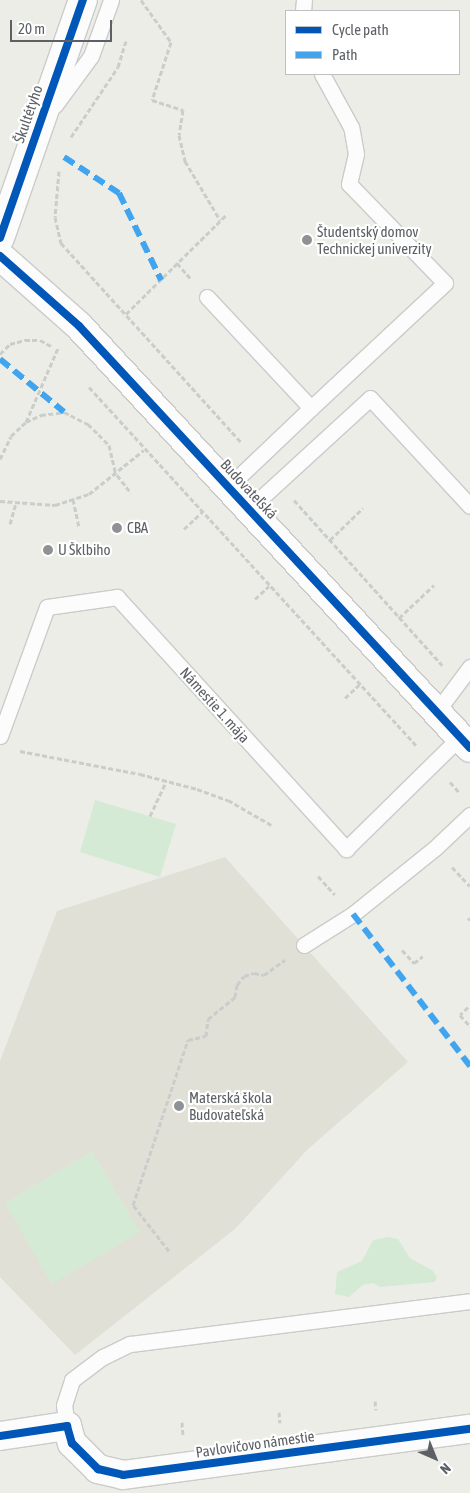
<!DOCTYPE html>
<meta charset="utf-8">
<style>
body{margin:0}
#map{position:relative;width:470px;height:1493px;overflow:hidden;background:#edede8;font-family:"Asap Condensed",sans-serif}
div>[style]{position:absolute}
.education>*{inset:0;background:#e1e0d7}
.green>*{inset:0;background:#d5ead4}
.path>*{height:3px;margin-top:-1.5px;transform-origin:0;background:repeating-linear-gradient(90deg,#c9cecb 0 5px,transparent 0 7.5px)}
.roads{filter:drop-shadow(1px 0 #cbcbca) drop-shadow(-1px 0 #cbcbca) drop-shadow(0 1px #cbcbca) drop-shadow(0 -1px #cbcbca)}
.service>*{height:15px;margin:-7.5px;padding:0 7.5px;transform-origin:7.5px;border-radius:7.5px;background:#fcfcfc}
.minor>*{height:28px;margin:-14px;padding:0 14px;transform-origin:14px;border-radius:14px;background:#fcfcfc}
.tertiary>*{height:28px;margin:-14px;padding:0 14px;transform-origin:14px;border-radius:14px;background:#fcfcfc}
.quiet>*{height:6px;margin-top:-3px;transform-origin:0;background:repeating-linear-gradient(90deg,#40a5ee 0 12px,transparent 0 18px)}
.cycleway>*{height:8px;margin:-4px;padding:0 4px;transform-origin:4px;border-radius:4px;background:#0057b8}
.dots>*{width:14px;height:14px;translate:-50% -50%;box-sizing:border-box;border:2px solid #fff;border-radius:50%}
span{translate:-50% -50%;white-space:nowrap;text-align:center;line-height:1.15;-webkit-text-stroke:4.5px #fff;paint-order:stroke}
.street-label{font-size:15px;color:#5d6166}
.poi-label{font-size:15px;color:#5d6166}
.left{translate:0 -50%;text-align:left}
.legend{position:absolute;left:285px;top:10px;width:175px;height:65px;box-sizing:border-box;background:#fff;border:1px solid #bec0c2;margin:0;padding:6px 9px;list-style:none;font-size:15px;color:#5d6166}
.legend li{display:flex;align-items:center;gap:10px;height:25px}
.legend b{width:25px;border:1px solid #bec0c2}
.north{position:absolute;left:410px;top:1433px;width:50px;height:50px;-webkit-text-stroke:4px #fff;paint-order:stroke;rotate:136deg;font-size:14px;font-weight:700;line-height:20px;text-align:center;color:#5d6166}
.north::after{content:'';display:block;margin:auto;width:18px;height:22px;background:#5d6166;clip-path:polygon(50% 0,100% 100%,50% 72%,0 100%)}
.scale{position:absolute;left:10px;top:20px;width:102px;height:22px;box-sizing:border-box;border:2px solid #5d6166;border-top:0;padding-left:6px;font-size:15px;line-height:18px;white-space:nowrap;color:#5d6166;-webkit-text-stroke:4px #fff;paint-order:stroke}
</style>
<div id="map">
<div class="education">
<i style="clip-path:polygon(225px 857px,408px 1062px,307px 1150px,235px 1229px,75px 1355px,0 1277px,0 1061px,57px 911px)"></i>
</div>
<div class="green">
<i style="clip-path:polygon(95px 800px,176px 824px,160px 877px,80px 852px)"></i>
<i style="clip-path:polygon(92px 1151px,140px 1232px,52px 1284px,5px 1203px)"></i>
<i style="clip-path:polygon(388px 1237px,398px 1239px,410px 1258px,433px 1271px,437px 1277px,435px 1282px,380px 1287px,373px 1283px,363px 1285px,349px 1297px,335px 1294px,337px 1272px,362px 1261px,373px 1240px)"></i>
</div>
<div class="path">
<i style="left:141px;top:0;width:52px;rotate:54.5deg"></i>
<i style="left:171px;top:42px;width:61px;rotate:108.1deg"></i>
<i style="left:152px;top:100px;width:33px;rotate:18deg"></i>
<i style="left:183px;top:110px;width:25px;rotate:99deg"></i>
<i style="left:179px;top:135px;width:27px;rotate:77deg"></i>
<i style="left:185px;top:161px;width:69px;rotate:59.3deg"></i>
<i style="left:71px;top:137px;width:84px;rotate:-56.1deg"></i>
<i style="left:118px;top:67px;width:27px;rotate:-73deg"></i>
<i style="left:59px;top:171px;width:46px;rotate:95deg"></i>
<i style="left:55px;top:217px;width:27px;rotate:77deg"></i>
<i style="left:61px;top:243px;width:268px;rotate:47.9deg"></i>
<i style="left:177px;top:263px;width:20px;rotate:49deg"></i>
<i style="left:126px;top:314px;width:142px;rotate:-44.7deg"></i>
<i style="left:0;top:354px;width:14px;rotate:-45deg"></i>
<i style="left:10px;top:344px;width:16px;rotate:-15deg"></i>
<i style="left:25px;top:340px;width:15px"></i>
<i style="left:40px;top:340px;width:13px;rotate:29deg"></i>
<i style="left:89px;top:387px;width:486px;rotate:47.6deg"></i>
<i style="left:26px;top:422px;width:81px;rotate:-66.6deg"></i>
<i style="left:0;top:459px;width:25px;rotate:-64deg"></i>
<i style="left:11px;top:436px;width:21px;rotate:-43deg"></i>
<i style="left:26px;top:422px;width:17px;rotate:-25deg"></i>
<i style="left:41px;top:415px;width:23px;rotate:-7deg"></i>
<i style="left:64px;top:412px;width:27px;rotate:27deg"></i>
<i style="left:88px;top:424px;width:30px;rotate:45deg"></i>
<i style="left:109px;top:445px;width:31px;rotate:77deg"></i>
<i style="left:117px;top:475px;width:23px;rotate:52deg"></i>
<i style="left:73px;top:499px;width:30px;rotate:78deg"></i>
<i style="left:294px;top:500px;width:222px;rotate:48.1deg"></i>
<i style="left:0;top:501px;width:55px;rotate:4.2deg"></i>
<i style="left:55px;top:505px;width:36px;rotate:-18deg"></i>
<i style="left:89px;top:494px;width:70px;rotate:-38.7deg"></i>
<i style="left:10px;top:524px;width:22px;rotate:-74deg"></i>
<i style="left:184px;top:529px;width:25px;rotate:-43deg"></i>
<i style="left:330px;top:540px;width:46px;rotate:-44.1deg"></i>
<i style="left:255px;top:599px;width:19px;rotate:-43deg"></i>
<i style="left:399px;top:618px;width:48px;rotate:-43.3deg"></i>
<i style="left:345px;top:698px;width:21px;rotate:-43deg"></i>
<i style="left:20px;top:751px;width:122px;rotate:10.9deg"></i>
<i style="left:140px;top:774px;width:59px;rotate:14.7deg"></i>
<i style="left:197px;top:789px;width:33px;rotate:20deg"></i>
<i style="left:228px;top:800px;width:52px;rotate:30deg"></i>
<i style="left:450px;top:782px;width:13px;rotate:48deg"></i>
<i style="left:150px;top:816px;width:38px;rotate:-65deg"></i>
<i style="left:452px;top:867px;width:26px;rotate:47deg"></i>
<i style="left:318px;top:876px;width:25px;rotate:48deg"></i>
<i style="left:468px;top:920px;width:3px;rotate:-45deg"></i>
<i style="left:402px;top:950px;width:18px;rotate:47deg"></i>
<i style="left:414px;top:963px;width:11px;rotate:-38deg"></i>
<i style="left:468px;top:1007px;width:11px;rotate:135deg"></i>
<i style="left:460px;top:1015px;width:15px;rotate:48deg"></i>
<i style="left:169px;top:1251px;width:58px;rotate:-128deg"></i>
<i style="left:133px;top:1205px;width:174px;rotate:-71.6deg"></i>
<i style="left:188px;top:1040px;width:18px;rotate:-13deg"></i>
<i style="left:206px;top:1036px;width:17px;rotate:-83deg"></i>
<i style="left:208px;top:1019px;width:35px;rotate:-39deg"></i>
<i style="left:235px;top:997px;width:12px;rotate:-81deg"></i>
<i style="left:237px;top:985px;width:11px;rotate:-52deg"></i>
<i style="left:244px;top:976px;width:10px;rotate:-17deg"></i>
<i style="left:254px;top:973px;width:10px;rotate:11deg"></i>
<i style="left:264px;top:975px;width:26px;rotate:-36deg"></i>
<i style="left:375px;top:1401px;width:9px;rotate:84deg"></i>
<i style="left:279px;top:1412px;width:11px;rotate:85deg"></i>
<i style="left:182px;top:1422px;width:14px;rotate:86deg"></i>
</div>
<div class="roads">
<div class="service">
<i style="left:303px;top:11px;width:11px;rotate:-85deg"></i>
<i style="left:55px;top:105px;width:61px;rotate:-53.7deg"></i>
<i style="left:91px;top:56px;width:59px;rotate:-70.3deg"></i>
<i style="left:207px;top:297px;width:152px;rotate:46.9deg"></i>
<i style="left:311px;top:408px;width:115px;rotate:136.4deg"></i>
<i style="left:311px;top:408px;width:183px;rotate:-43deg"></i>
<i style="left:445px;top:283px;width:138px;rotate:-134.1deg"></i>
<i style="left:349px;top:184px;width:31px;rotate:-77deg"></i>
<i style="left:356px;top:154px;width:27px;rotate:-100deg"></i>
<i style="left:351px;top:127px;width:60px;rotate:-118.7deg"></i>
<i style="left:249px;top:509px;width:164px;rotate:-42.5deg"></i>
<i style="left:370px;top:398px;width:147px;rotate:47.2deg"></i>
<i style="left:437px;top:711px;width:55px;rotate:-53.1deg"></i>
<i style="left:0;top:736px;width:137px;rotate:-70deg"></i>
<i style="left:47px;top:607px;width:71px;rotate:-8.1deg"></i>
<i style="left:117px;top:597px;width:341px;rotate:47.7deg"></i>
<i style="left:346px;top:849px;width:160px;rotate:-44.5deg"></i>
<i style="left:304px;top:945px;width:58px;rotate:-32.3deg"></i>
<i style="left:353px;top:914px;width:105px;rotate:-38.8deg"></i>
<i style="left:435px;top:848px;width:48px;rotate:-43.3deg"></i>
<i style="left:67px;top:1426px;width:21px;rotate:-98deg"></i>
<i style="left:64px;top:1405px;width:26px;rotate:-72deg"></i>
<i style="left:72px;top:1380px;width:39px;rotate:-37deg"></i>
<i style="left:103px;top:1357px;width:30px;rotate:-26deg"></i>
<i style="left:130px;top:1344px;width:343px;rotate:-7.2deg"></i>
</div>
<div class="minor">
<i style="left:0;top:256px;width:106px;rotate:41.5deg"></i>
<i style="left:79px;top:326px;width:575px;rotate:47.18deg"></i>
<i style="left:0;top:1436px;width:68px;rotate:-8.5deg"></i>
<i style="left:67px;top:1426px;width:18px;rotate:74deg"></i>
<i style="left:72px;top:1443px;width:37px;rotate:45deg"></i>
<i style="left:98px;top:1469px;width:26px;rotate:13deg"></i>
<i style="left:123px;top:1475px;width:350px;rotate:-7.6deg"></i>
</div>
<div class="tertiary">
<i style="left:0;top:238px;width:252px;rotate:-70.8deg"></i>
</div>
</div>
<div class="quiet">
<i style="left:64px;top:157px;width:66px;rotate:33.2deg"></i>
<i style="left:119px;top:193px;width:97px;rotate:64.2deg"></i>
<i style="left:0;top:359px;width:83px;rotate:39.6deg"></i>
<i style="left:353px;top:914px;width:192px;rotate:52.4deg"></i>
</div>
<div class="cycleway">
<i style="left:0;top:238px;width:252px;rotate:-70.8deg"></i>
<i style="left:0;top:256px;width:106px;rotate:41.5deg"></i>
<i style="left:79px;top:326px;width:575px;rotate:47.18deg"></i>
<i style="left:0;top:1436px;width:68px;rotate:-8.5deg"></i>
<i style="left:67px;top:1426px;width:18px;rotate:74deg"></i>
<i style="left:72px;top:1443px;width:37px;rotate:45deg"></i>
<i style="left:98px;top:1469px;width:26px;rotate:13deg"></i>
<i style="left:123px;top:1475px;width:350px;rotate:-7.6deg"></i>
</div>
<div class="dots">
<i style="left:307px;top:240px;background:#8f9294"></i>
<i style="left:117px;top:528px;background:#8f9294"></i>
<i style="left:48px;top:550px;background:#8f9294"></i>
<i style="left:179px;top:1106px;background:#8f9294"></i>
</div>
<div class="street-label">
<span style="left:28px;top:114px;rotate:-71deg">Škultétyho</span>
<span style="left:249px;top:489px;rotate:47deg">Budovateľská</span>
<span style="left:215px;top:705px;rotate:48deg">Námestie 1. mája</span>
<span style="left:255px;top:1444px;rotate:-8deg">Pavlovičovo námestie</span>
</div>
<div class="poi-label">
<span class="left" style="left:317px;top:240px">Študentský domov<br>Technickej univerzity</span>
<span class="left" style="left:127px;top:528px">CBA</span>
<span class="left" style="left:58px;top:550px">U Šklbiho</span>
<span class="left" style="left:189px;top:1106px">Materská škola<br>Budovateľská</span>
</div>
<ul class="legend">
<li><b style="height:6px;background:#0057b8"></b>Cycle path</li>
<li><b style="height:6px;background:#40a5ee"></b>Path</li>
</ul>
<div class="north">N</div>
<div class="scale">20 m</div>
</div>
